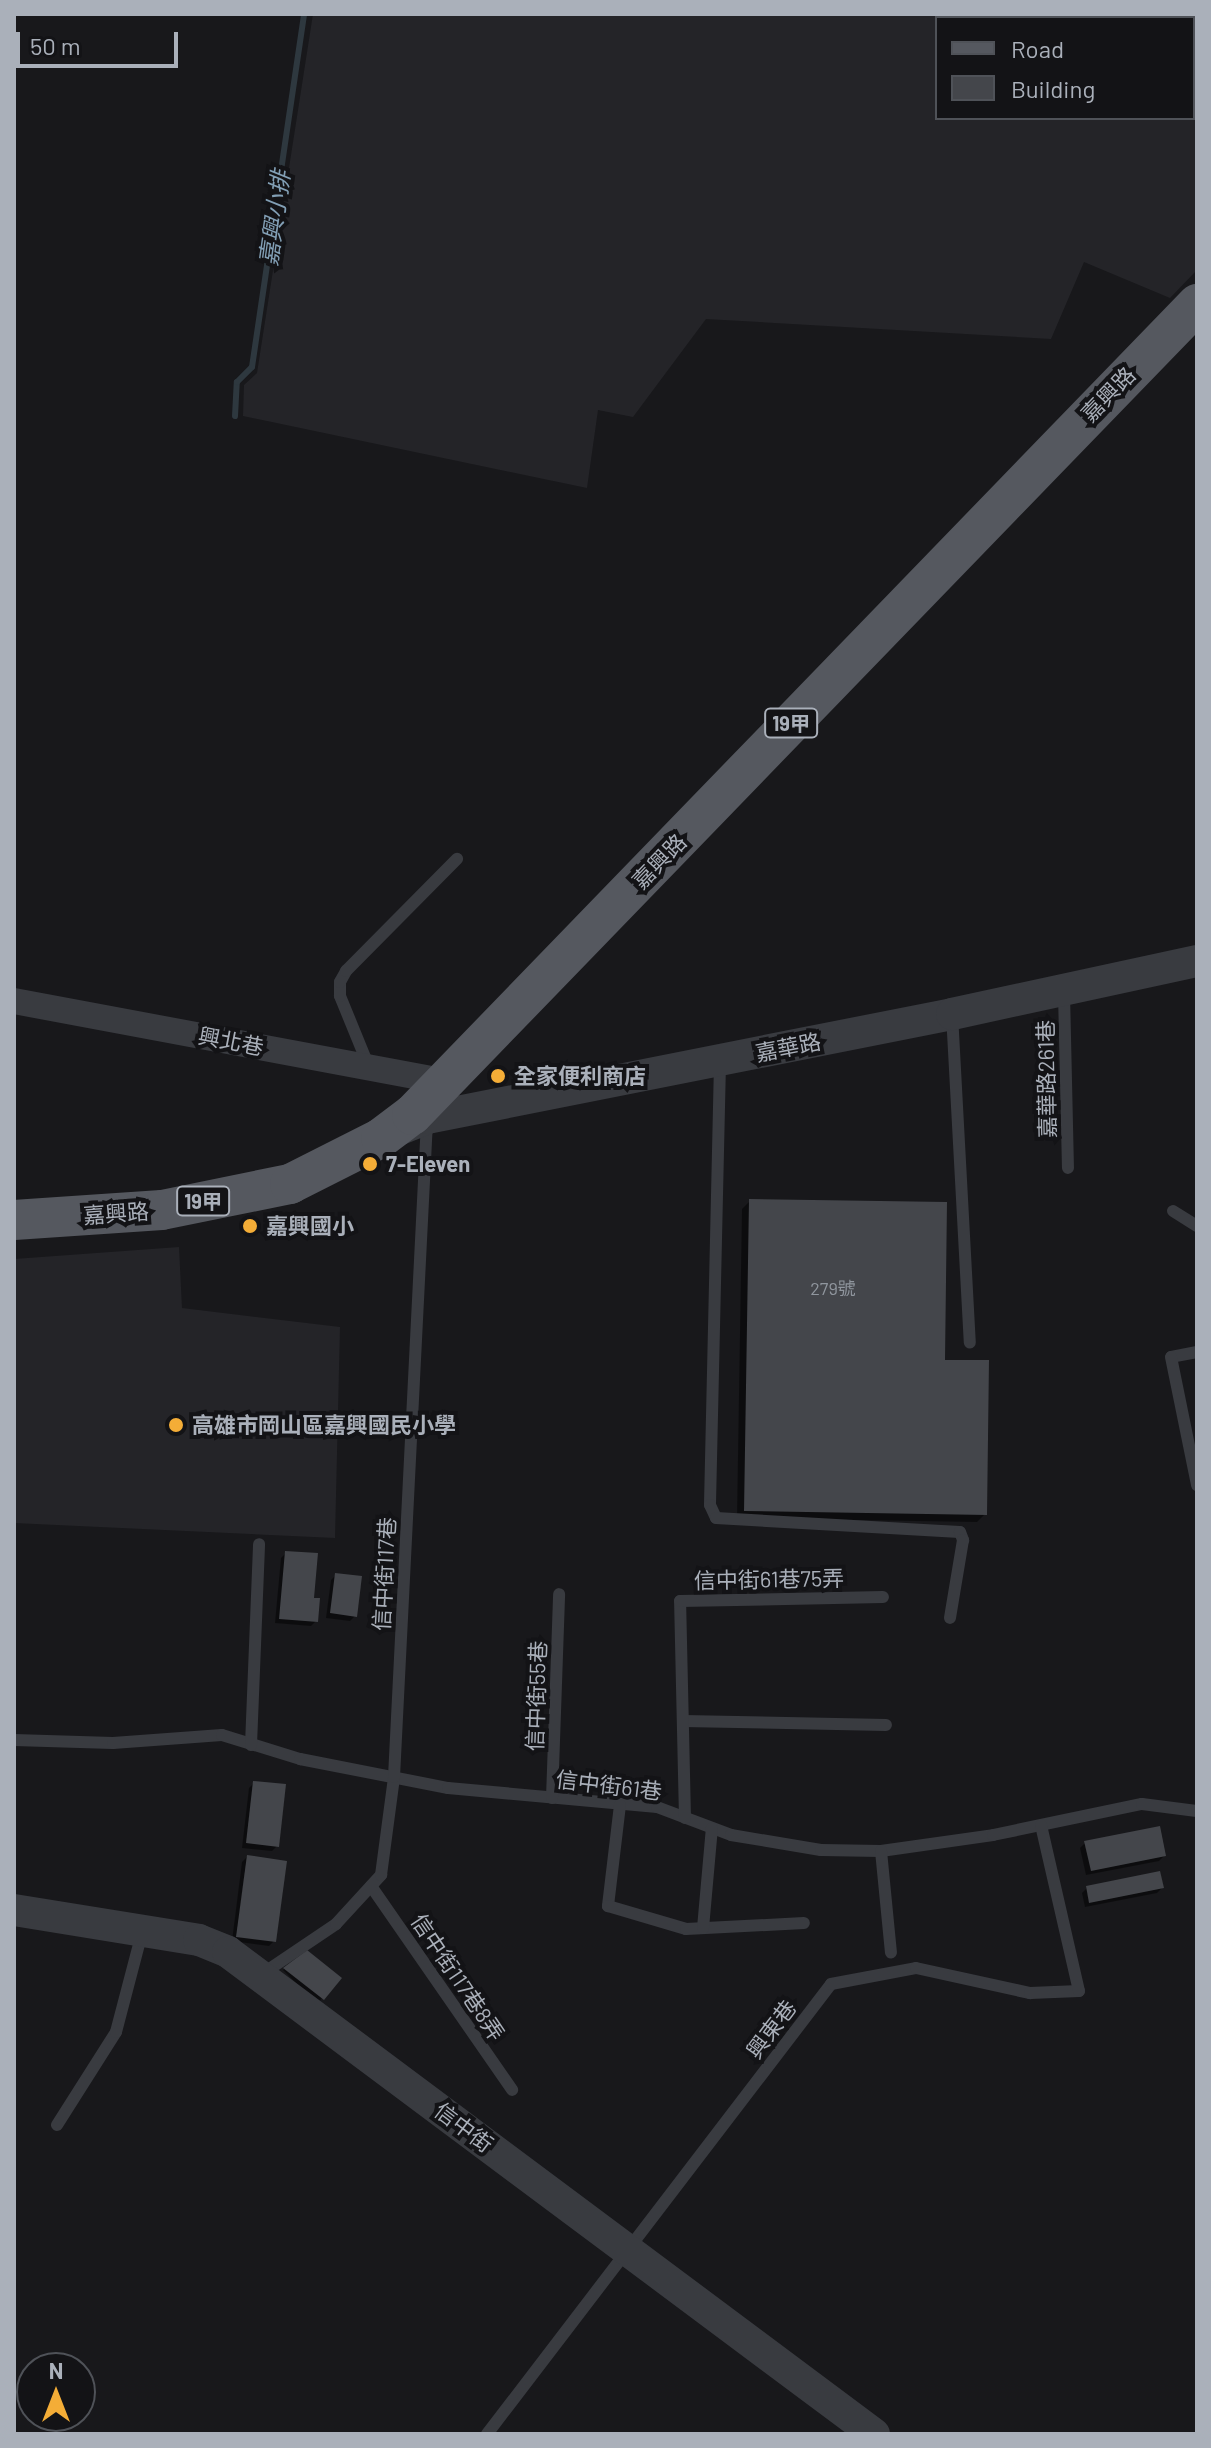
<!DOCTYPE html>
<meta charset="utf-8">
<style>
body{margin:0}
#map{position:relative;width:1211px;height:2448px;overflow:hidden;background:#18181b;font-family:Barlow,"Noto Sans TC",sans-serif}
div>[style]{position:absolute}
.built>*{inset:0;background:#242428}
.shadow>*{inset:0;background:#0007}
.stream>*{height:6px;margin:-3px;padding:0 3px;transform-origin:3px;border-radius:3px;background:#2e383f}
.building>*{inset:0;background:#44464b}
.service>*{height:12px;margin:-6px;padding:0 6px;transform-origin:6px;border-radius:6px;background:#393b40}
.minor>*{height:26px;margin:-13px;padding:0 13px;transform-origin:13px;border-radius:13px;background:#393b40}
.tertiary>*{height:32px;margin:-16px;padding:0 16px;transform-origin:16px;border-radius:16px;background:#393b40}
.primary>*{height:40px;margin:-20px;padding:0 20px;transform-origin:20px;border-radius:20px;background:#55585f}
.dots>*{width:22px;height:22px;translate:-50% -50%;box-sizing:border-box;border:4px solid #131316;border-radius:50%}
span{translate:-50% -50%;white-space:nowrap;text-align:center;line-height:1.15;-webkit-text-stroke:8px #131316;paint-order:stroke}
.number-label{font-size:18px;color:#90969e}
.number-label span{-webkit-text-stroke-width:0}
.shield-label span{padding:2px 6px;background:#131316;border:2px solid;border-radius:6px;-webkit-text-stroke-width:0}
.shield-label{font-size:20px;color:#aab0ba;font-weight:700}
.street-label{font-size:22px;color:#aab0ba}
.poi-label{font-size:22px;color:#aab0ba;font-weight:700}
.left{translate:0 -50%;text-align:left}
.water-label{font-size:24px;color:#829fb5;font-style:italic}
.frame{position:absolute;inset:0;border:16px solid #aab0ba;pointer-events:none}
.legend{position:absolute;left:935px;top:16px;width:260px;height:104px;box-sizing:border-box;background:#131316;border:2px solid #4f5258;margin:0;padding:10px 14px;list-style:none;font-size:24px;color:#aab0ba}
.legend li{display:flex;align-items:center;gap:16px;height:40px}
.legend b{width:40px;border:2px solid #4f5258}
.north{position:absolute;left:16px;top:2352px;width:80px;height:80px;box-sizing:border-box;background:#131316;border:2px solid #4f5258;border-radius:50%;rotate:0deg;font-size:22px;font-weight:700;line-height:32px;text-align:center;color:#aab0ba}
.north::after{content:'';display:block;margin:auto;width:28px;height:36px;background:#f4ad37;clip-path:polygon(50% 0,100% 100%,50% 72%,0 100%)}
.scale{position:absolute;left:16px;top:32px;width:162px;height:36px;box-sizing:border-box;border:4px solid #aab0ba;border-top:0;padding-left:10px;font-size:24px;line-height:28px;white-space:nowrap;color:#aab0ba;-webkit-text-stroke:6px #131316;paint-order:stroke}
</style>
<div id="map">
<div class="built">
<i style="clip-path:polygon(evenodd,313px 14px,1197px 14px,1197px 270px,1170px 298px,1084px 262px,1051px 339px,706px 319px,633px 417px,598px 410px,587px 488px,243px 416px,244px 385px,257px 373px,313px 14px,937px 18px,1193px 18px,1193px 118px,937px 118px,937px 18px)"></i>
<i style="clip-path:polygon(179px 1247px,182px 1308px,340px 1327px,335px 1538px,14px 1523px,14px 1259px)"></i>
</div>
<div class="shadow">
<i style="clip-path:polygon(750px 1201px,943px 1362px,985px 1514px,977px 1522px,737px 1518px,742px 1209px)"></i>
<i style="clip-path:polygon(286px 1553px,312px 1600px,316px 1621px,311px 1626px,275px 1623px,281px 1558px)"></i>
<i style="clip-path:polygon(336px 1575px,355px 1616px,350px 1621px,326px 1618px,331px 1580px)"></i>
<i style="clip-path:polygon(254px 1783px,277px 1846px,272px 1851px,242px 1848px,249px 1788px)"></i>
<i style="clip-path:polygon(1085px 1843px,1164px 1856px,1159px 1861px,1086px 1875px,1080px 1848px)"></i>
<i style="clip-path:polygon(247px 1857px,274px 1941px,269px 1946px,232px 1941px,242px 1862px)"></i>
<i style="clip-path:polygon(1087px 1888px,1162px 1888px,1157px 1893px,1085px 1907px,1082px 1893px)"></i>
<i style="clip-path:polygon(307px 1953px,339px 1979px,317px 2004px,283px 1970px)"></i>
</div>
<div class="stream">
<i style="left:235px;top:416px;width:34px;rotate:-87deg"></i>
<i style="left:237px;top:382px;width:21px;rotate:-45deg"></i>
<i style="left:252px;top:367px;width:357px;rotate:-81.6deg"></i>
</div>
<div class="building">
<i style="clip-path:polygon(749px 1199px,947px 1202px,945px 1360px,989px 1360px,987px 1515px,744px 1511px)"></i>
<i style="clip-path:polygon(285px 1551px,318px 1553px,314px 1598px,320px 1598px,318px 1622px,279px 1619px)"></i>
<i style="clip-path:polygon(335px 1573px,362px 1576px,357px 1617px,330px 1613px)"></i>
<i style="clip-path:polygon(253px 1781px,286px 1784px,279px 1847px,246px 1843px)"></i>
<i style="clip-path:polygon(1160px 1826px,1166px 1856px,1091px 1871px,1084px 1841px)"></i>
<i style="clip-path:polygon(247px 1855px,287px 1861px,276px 1942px,236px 1937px)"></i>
<i style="clip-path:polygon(1160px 1871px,1164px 1888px,1089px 1903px,1086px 1886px)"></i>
<i style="clip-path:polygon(307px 1950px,342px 1978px,324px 2000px,283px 1968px)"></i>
</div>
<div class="service">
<i style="left:1064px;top:993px;width:175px;rotate:88.7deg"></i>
<i style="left:952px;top:1014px;width:329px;rotate:86.9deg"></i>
<i style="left:720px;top:1063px;width:442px;rotate:91.3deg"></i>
<i style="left:710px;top:1505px;width:14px;rotate:65deg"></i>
<i style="left:716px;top:1518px;width:244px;rotate:3.3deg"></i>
<i style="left:960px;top:1532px;width:9px;rotate:69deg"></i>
<i style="left:963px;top:1540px;width:79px;rotate:99.5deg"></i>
<i style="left:369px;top:1067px;width:77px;rotate:-112.2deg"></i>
<i style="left:340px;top:996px;width:14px;rotate:-90deg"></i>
<i style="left:340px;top:982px;width:13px;rotate:-61deg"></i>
<i style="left:346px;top:971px;width:158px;rotate:-45.3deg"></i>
<i style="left:1173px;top:1211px;width:28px;rotate:32deg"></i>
<i style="left:1197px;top:1352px;width:26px;rotate:169deg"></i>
<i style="left:1171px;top:1357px;width:131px;rotate:78.5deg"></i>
<i style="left:683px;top:1721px;width:203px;rotate:1.1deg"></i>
<i style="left:14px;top:1740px;width:99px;rotate:1.7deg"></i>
<i style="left:113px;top:1743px;width:109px;rotate:-4.2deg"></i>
<i style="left:222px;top:1735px;width:82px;rotate:17.1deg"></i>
<i style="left:300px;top:1759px;width:151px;rotate:11.1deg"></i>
<i style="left:448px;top:1788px;width:210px;rotate:5.2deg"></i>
<i style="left:657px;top:1807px;width:79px;rotate:20.7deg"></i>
<i style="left:731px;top:1835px;width:91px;rotate:9.5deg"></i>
<i style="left:821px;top:1850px;width:60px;rotate:1deg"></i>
<i style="left:881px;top:1851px;width:113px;rotate:-8.1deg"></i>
<i style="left:993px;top:1835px;width:152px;rotate:-11.8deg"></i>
<i style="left:1142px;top:1804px;width:55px;rotate:7.3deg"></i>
<i style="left:251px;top:1745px;width:201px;rotate:-87.7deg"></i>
<i style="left:552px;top:1798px;width:204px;rotate:-88deg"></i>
<i style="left:620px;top:1805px;width:102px;rotate:96.8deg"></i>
<i style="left:608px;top:1906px;width:81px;rotate:16.4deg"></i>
<i style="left:686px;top:1929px;width:118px;rotate:-2.9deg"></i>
<i style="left:685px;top:1818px;width:217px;rotate:-91.3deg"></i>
<i style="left:680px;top:1601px;width:203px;rotate:-1.1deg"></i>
<i style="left:881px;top:1851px;width:102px;rotate:84.4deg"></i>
<i style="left:371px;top:1886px;width:248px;rotate:55.3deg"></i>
<i style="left:703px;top:1928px;width:100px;rotate:-84.9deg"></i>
<i style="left:262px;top:1974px;width:89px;rotate:-34deg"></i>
<i style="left:336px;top:1924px;width:67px;rotate:-47.4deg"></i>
<i style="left:381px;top:1875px;width:99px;rotate:-82.4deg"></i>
<i style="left:394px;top:1777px;width:657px;rotate:-87.12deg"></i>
<i style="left:57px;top:2125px;width:110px;rotate:-57.6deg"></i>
<i style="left:116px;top:2032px;width:102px;rotate:-75.3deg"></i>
<i style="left:487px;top:2434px;width:566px;rotate:-52.6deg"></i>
<i style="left:831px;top:1984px;width:86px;rotate:-10.7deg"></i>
<i style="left:916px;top:1968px;width:117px;rotate:12.4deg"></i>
<i style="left:1030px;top:1993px;width:49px;rotate:-2.3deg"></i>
<i style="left:1079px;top:1991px;width:170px;rotate:-102.9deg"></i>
</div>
<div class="minor">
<i style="left:14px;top:1001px;width:441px;rotate:10.6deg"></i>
</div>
<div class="tertiary">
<i style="left:398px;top:1130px;width:31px;rotate:-22deg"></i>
<i style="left:427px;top:1118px;width:535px;rotate:-11.2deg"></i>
<i style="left:952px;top:1014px;width:251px;rotate:-12.2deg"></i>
<i style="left:14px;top:1910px;width:187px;rotate:9.2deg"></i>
<i style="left:199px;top:1940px;width:31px;rotate:22deg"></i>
<i style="left:228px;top:1952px;width:806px;rotate:36.73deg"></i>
</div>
<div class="primary">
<i style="left:14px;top:1220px;width:148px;rotate:-3.9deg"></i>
<i style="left:162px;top:1210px;width:131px;rotate:-11.5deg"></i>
<i style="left:290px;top:1184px;width:102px;rotate:-26.8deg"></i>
<i style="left:381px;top:1138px;width:39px;rotate:-37deg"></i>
<i style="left:412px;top:1115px;width:1129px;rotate:-45.93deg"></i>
</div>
<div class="dots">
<i style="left:498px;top:1076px;background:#f4ad37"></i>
<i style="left:370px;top:1164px;background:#f4ad37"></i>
<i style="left:250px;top:1226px;background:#f4ad37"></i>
<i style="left:176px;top:1425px;background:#f4ad37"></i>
</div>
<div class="number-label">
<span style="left:833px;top:1288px">279號</span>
</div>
<div class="shield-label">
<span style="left:791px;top:723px">19甲</span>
<span style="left:203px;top:1201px">19甲</span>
</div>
<div class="street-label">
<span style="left:1108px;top:394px;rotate:-46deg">嘉興路</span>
<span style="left:659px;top:861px;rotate:-46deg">嘉興路</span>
<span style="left:231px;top:1041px;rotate:11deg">興北巷</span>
<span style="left:788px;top:1047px;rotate:-11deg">嘉華路</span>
<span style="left:1046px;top:1079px;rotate:-91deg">嘉華路261巷</span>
<span style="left:116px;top:1213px;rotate:-4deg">嘉興路</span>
<span style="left:384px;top:1574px;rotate:-87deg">信中街117巷</span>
<span style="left:769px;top:1579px;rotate:-1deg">信中街61巷75弄</span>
<span style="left:536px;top:1696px;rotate:-88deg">信中街55巷</span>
<span style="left:609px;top:1785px;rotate:7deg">信中街61巷</span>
<span style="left:458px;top:1977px;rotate:56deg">信中街117巷8弄</span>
<span style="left:771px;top:2029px;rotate:-53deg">興東巷</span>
<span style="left:464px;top:2127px;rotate:37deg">信中街</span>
</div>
<div class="poi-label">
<span class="left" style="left:514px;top:1076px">全家便利商店</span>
<span class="left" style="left:386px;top:1164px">7-Eleven</span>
<span class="left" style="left:266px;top:1226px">嘉興國小</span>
<span class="left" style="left:192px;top:1425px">高雄市岡山區嘉興國民小學</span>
</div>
<div class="water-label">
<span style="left:274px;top:218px;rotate:-82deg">嘉興小排</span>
</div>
<div class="frame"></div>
<ul class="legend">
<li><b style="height:10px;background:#55585f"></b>Road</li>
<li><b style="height:22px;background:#44464b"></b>Building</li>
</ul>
<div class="north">N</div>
<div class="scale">50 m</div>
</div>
